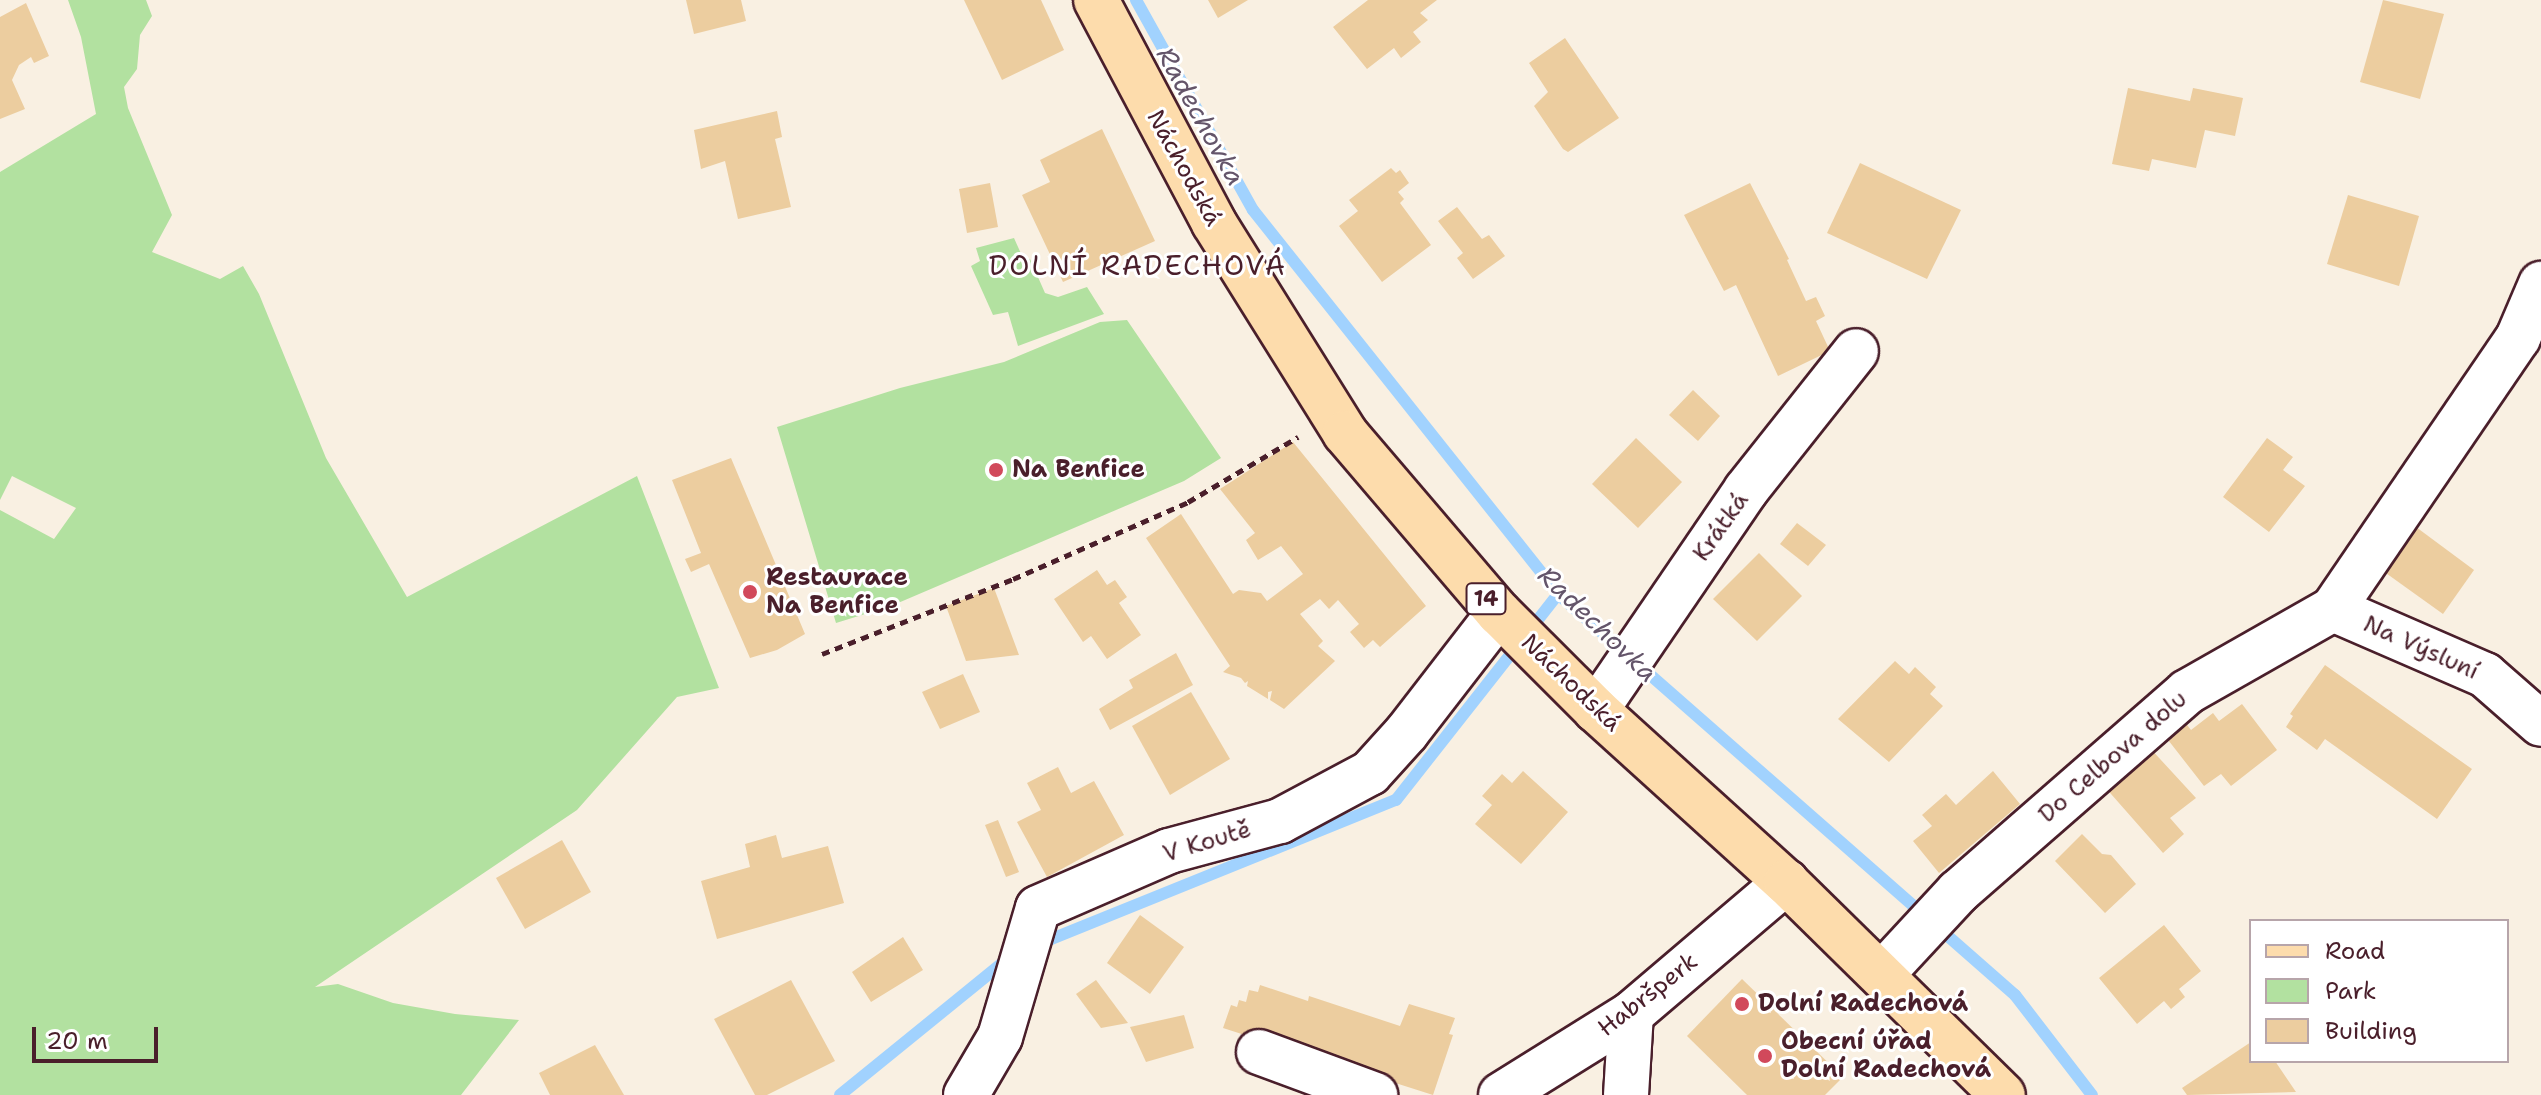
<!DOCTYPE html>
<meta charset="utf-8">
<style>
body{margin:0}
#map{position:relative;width:2541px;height:1095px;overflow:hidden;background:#f9f0e2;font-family:"Shantell Sans",sans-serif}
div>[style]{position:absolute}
.green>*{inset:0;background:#b2e1a0}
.stream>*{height:12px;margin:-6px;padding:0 6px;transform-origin:6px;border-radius:6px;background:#a1d2fe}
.building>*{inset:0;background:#eccd9f}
.path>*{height:5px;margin-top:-2.5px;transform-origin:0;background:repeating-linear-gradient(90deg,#4a1f2b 0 8px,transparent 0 14px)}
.roads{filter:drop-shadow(2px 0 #4a1f2b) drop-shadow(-2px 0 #4a1f2b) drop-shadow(0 2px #4a1f2b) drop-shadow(0 -2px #4a1f2b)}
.minor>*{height:44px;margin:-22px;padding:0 22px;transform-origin:22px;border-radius:22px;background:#fff}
.major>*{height:44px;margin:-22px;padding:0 22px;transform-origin:22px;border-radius:22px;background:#fddcac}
.dots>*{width:22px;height:22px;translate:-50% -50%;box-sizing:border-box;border:4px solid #fff;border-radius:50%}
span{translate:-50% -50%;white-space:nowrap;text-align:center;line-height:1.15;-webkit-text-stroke:6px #fff;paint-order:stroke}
.shield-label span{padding:2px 6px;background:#fff;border:2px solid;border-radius:6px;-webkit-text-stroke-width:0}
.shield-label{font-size:22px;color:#4a1f2b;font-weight:700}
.street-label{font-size:24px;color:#4a1f2b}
.poi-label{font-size:24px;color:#4a1f2b;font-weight:700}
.left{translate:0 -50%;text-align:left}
.water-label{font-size:26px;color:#64556a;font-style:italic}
.quarter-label{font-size:28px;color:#4a1f2b;letter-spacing:2px}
.legend{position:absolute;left:2249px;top:919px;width:260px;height:144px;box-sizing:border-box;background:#fff;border:2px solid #b7a5aa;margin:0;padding:10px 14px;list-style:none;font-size:24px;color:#4a1f2b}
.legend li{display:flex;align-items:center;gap:16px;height:40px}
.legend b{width:40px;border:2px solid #b7a5aa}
.scale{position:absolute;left:32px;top:1027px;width:126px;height:36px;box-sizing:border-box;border:4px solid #4a1f2b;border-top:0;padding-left:10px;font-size:24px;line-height:28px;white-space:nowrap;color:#4a1f2b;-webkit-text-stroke:6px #fff;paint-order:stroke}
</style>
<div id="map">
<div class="green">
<i style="clip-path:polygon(68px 0,146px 0,152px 16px,140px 35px,137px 69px,124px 87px,128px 108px,172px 215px,152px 252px,220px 279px,243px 266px,259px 294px,326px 458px,407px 597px,637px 476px,719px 688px,677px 697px,577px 810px,315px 987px,338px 984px,393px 1003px,455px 1014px,519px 1020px,461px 1095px,0 1095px,0 510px,54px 539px,76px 508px,12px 476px,0 500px,0 172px,96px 114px,81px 37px)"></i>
<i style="clip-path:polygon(1014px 238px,1023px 258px,1030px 259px,1045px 293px,1058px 297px,1087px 287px,1104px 314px,1018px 346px,1008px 312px,993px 315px,971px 266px,980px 261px,976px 248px)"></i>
<i style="clip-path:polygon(1127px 320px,1221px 458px,1184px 481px,891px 606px,836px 623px,777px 427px,900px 388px,1004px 362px,1100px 322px)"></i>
</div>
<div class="stream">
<i style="left:1136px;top:0;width:240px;rotate:60.9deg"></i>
<i style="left:1253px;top:210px;width:490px;rotate:51.5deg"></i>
<i style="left:1558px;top:594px;width:608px;rotate:41.27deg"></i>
<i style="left:2015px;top:995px;width:126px;rotate:52.4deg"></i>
<i style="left:1039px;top:944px;width:385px;rotate:-22deg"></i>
<i style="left:1396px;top:800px;width:262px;rotate:-51.8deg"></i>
<i style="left:840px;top:1095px;width:220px;rotate:-39.1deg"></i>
</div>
<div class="building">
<i style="clip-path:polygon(686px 0,741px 0,746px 21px,694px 34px)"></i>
<i style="clip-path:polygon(964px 0,1041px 0,1064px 50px,1002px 80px)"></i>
<i style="clip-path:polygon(1208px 0,1248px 0,1218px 18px)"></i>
<i style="clip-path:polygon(1368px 0,1437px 0,1420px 13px,1428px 20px,1413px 32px,1421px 42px,1401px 58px,1394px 48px,1367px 69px,1333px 27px)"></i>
<i style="clip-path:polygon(2383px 0,2444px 14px,2420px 99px,2360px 82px)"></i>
<i style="clip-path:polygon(26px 3px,49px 56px,34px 63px,31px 57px,19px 65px,12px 80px,25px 109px,0 119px,0 17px)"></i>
<i style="clip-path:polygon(1565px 38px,1619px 118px,1568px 152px,1563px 149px,1534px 106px,1548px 92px,1529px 63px)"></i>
<i style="clip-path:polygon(2128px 88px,2190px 101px,2193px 88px,2243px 98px,2235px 136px,2205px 130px,2196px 168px,2152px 159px,2149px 171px,2112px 164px)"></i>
<i style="clip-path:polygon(777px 111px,782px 137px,775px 139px,791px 207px,738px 219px,725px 161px,701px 169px,694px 130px)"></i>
<i style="clip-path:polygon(1102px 129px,1155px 241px,1063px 282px,1022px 195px,1050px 182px,1040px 160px)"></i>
<i style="clip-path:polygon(1860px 163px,1961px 210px,1927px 279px,1827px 233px)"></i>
<i style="clip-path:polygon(1391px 168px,1396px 173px,1400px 170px,1409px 183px,1398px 192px,1404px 199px,1400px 203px,1431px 245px,1382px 282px,1339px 226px,1358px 211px,1349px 200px)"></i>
<i style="clip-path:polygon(990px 183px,998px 227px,967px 233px,959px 189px)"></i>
<i style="clip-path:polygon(1750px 183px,1789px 259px,1787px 260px,1806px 301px,1816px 297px,1825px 316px,1816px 321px,1830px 351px,1778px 376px,1736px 285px,1724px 291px,1684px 215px)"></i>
<i style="clip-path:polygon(2348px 195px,2419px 216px,2399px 286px,2327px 264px)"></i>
<i style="clip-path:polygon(1457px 207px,1482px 239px,1489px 235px,1505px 256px,1473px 279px,1457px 258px,1463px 253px,1438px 221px)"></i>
<i style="clip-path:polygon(1693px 390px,1720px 416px,1698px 441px,1669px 415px)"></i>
<i style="clip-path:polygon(1636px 438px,1682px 482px,1638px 528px,1592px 484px)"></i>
<i style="clip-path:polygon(2267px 438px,2293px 457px,2283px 470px,2305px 486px,2269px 532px,2223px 497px)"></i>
<i style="clip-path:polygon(1293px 442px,1426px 606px,1380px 647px,1373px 640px,1364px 648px,1350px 632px,1359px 624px,1338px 600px,1329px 609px,1320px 599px,1300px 614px,1323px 641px,1318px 646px,1335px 661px,1284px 709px,1270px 700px,1272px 691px,1268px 692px,1268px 699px,1247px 686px,1248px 681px,1245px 683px,1241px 678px,1223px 672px,1230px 666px,1146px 538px,1181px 514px,1233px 594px,1239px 590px,1261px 593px,1267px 601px,1303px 574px,1281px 546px,1258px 560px,1246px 540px,1255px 533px,1220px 489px)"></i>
<i style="clip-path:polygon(731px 458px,805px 634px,777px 650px,750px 658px,709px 564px,691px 572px,685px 559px,701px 553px,672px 480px)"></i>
<i style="clip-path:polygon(1797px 523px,1826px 545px,1808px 566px,1780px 544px)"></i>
<i style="clip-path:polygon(2416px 527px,2474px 570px,2443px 614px,2383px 571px)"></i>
<i style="clip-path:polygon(1759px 553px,1802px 596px,1757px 641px,1713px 599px)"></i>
<i style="clip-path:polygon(1097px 570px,1107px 585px,1115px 580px,1127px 597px,1119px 603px,1141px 635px,1107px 659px,1091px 636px,1083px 642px,1054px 599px)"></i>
<i style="clip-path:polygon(994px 588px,1019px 655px,966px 661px,946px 606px)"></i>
<i style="clip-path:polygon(1176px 653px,1193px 685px,1110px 730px,1099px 709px,1133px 688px,1129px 680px)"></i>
<i style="clip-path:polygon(1895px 661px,1909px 674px,1915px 667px,1936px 687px,1930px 694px,1943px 706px,1889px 762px,1838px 719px)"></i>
<i style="clip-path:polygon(2325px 665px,2472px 769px,2437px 819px,2325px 739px,2317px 750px,2286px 727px,2293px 716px,2290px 714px)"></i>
<i style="clip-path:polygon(963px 674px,980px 712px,940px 729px,922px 692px)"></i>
<i style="clip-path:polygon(1191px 692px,1230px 759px,1170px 795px,1132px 726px)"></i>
<i style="clip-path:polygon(2242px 704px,2277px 750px,2231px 786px,2221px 774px,2204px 786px,2165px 736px,2184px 721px,2191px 730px,2213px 713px,2219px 721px)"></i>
<i style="clip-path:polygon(2149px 747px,2196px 798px,2170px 818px,2184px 834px,2163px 853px,2104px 786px)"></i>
<i style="clip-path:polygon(1058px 767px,1071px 793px,1094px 781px,1124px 835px,1047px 877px,1017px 822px,1041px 810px,1027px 783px)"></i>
<i style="clip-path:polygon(1523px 771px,1568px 812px,1521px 864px,1475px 824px,1492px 805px,1482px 796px,1502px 774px,1512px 783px)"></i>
<i style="clip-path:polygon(1993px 771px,2020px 804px,1939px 873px,1913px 841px,1932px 826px,1922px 815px,1946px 794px,1956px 805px)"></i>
<i style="clip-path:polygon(998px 820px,1019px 872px,1006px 877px,985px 825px)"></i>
<i style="clip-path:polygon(2082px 834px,2102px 854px,2111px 855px,2136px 884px,2105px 913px,2055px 861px)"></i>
<i style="clip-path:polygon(776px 835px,782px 858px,828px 846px,844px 903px,717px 939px,701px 881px,750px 867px,745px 844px)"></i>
<i style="clip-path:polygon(562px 840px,591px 892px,525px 929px,496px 878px)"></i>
<i style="clip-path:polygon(1140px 915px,1184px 947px,1150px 994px,1107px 963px)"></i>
<i style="clip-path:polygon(2164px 925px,2201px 971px,2179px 989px,2185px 997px,2171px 1009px,2164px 1001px,2137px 1024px,2099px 978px)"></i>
<i style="clip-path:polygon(903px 937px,923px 970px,871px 1002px,852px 972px)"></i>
<i style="clip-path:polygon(1742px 979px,1843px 1077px,1825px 1095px,1747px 1095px,1687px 1036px)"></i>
<i style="clip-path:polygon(791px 980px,835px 1061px,767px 1095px,755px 1095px,714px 1019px)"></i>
<i style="clip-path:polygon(1096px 980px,1128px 1023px,1101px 1028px,1076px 994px)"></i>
<i style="clip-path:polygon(1260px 985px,1308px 1001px,1309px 996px,1400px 1026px,1409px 1004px,1455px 1018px,1449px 1034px,1453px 1035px,1433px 1095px,1223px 1028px,1231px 1005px,1237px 1007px,1239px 1000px,1246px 1002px,1249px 990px,1258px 992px)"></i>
<i style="clip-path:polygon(1184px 1015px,1194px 1048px,1146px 1062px,1130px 1027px)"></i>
<i style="clip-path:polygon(2251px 1042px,2251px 1061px,2275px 1061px,2296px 1092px,2187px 1095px,2182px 1088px)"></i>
<i style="clip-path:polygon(595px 1045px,624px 1095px,550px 1095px,539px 1073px)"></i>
</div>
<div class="path">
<i style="left:822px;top:654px;width:205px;rotate:-21.4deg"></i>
<i style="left:1013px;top:579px;width:191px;rotate:-23.7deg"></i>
<i style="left:1188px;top:502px;width:128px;rotate:-30.6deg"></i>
</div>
<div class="roads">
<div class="minor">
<i style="left:2333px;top:609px;width:166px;rotate:23.5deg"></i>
<i style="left:2485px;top:675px;width:74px;rotate:41.2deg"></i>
<i style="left:1596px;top:710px;width:266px;rotate:-55.7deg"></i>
<i style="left:1746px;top:490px;width:177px;rotate:-51.6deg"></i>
<i style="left:1882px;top:974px;width:112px;rotate:-47.2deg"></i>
<i style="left:1958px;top:892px;width:304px;rotate:-41.1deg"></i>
<i style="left:2187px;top:692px;width:168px;rotate:-29.6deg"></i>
<i style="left:2333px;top:609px;width:328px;rotate:-55.7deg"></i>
<i style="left:2518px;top:338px;width:59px;rotate:-66.9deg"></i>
<i style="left:1259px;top:1052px;width:124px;rotate:20.3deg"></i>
<i style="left:966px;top:1095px;width:67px;rotate:-59.6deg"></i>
<i style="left:1000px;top:1037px;width:134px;rotate:-73.6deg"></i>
<i style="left:1038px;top:908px;width:143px;rotate:-23.5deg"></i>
<i style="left:1169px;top:851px;width:115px;rotate:-15.1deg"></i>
<i style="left:1280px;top:821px;width:102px;rotate:-28.1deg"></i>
<i style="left:1370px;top:773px;width:55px;rotate:-47.9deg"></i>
<i style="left:1407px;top:732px;width:150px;rotate:-52.3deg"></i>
<i style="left:1501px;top:1095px;width:153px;rotate:-31.9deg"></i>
<i style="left:1631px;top:1014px;width:204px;rotate:-40.4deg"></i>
<i style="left:1626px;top:1095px;width:81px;rotate:-86.5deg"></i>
</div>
<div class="major">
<i style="left:1096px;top:0;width:252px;rotate:62.1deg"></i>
<i style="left:1214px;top:223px;width:248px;rotate:58deg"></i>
<i style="left:1345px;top:433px;width:237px;rotate:49.5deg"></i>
<i style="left:1499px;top:613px;width:137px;rotate:45deg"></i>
<i style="left:1596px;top:710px;width:256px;rotate:42.2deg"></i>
<i style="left:1786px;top:882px;width:304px;rotate:44.5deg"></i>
</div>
</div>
<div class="dots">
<i style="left:996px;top:470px;background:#d1495b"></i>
<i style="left:750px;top:592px;background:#d1495b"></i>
<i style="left:1742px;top:1004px;background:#d1495b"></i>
<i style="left:1765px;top:1056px;background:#d1495b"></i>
</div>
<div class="shield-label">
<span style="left:1486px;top:599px">14</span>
</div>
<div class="street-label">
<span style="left:1184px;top:168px;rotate:61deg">Náchodská</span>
<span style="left:1721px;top:527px;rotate:-55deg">Krátká</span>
<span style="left:2421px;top:648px;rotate:24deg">Na Výsluní</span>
<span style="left:1571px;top:683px;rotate:44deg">Náchodská</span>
<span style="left:2113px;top:757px;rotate:-41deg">Do Celbova dolu</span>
<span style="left:1207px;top:842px;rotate:-17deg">V Koutě</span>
<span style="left:1648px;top:995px;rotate:-38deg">Habršperk</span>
</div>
<div class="poi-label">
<span class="left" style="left:1012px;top:470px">Na Benfice</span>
<span class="left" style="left:766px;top:592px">Restaurace<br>Na Benfice</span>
<span class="left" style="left:1758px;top:1004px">Dolní Radechová</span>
<span class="left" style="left:1781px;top:1056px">Obecní úřad<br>Dolní Radechová</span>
</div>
<div class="water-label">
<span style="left:1201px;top:116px;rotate:61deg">Radechovka</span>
<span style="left:1598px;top:624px;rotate:44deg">Radechovka</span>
</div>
<div class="quarter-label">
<span style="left:1138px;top:265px">DOLNÍ RADECHOVÁ</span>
</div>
<ul class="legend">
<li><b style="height:10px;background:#fddcac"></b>Road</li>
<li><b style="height:22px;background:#b2e1a0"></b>Park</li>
<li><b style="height:22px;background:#eccd9f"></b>Building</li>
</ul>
<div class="scale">20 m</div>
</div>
